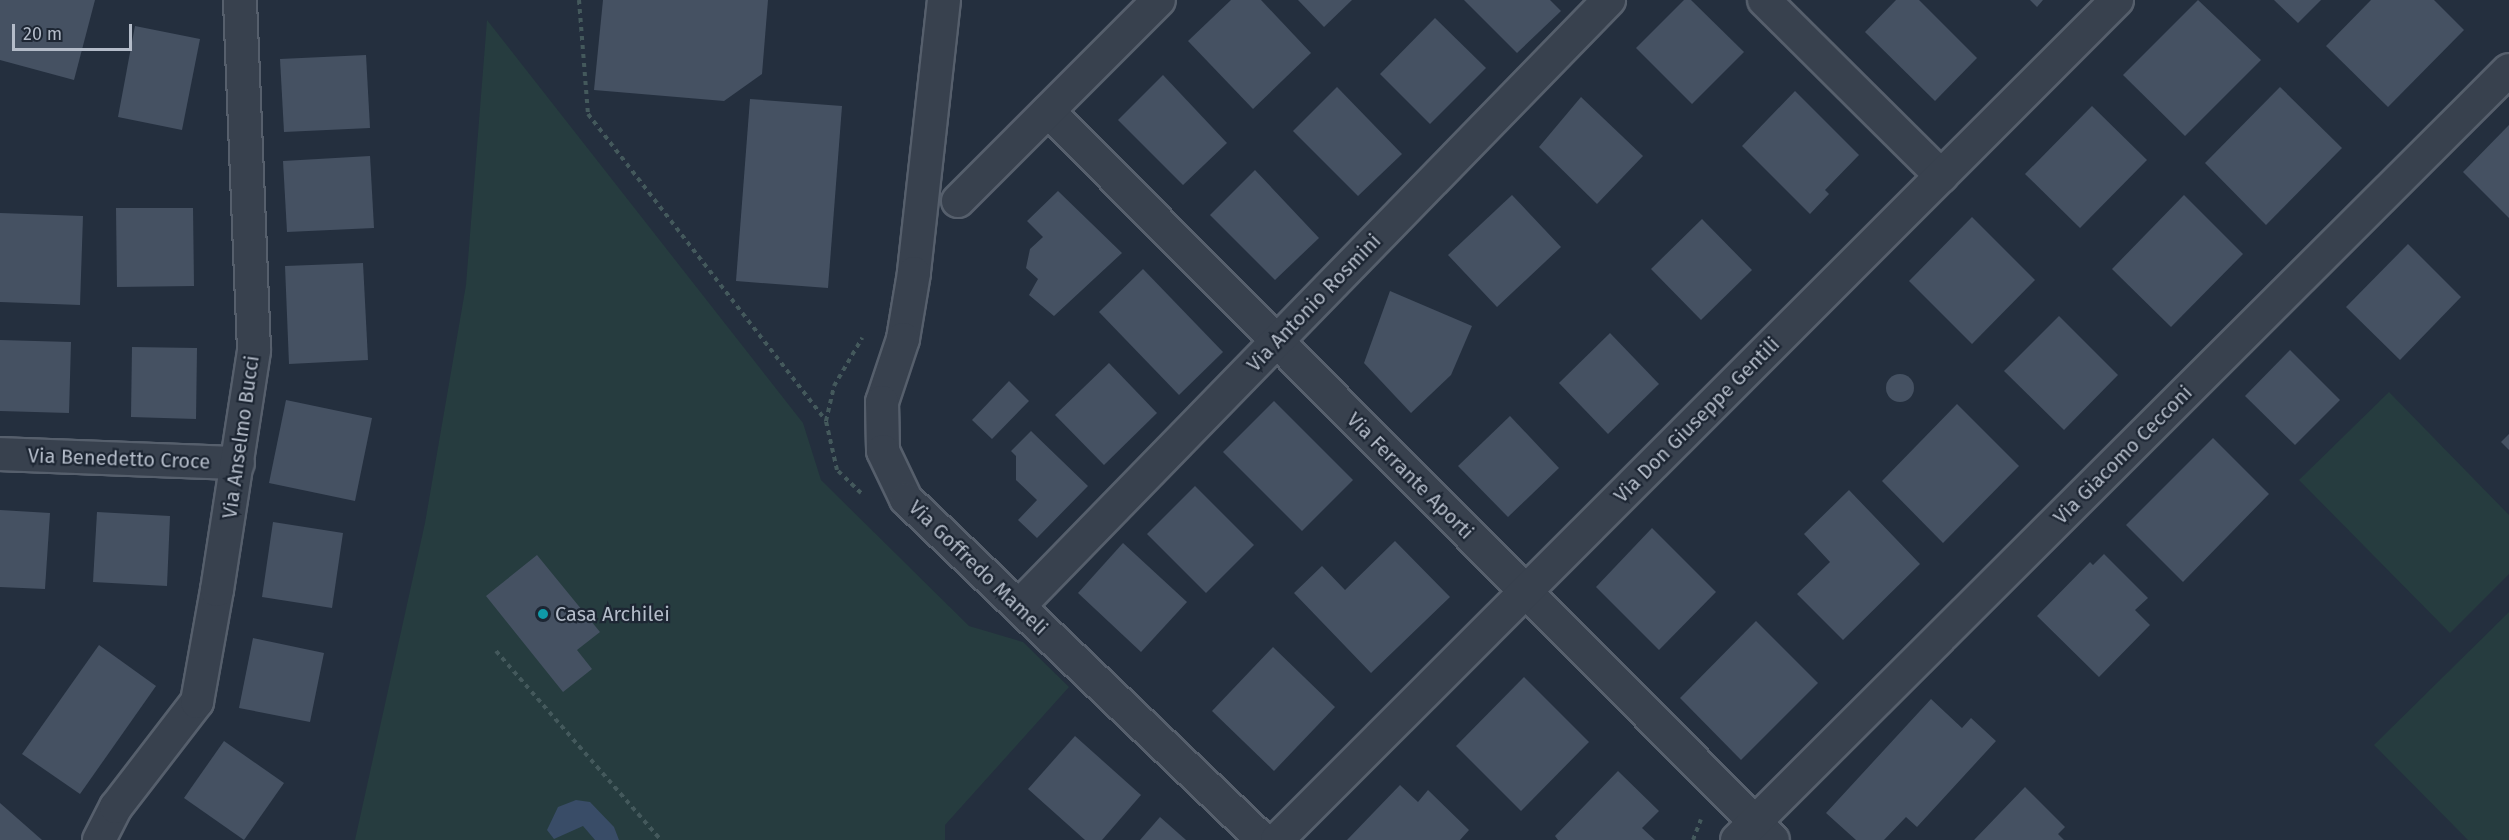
<!DOCTYPE html>
<style>
body{margin:0}
#map{position:relative;width:2509px;height:840px;overflow:hidden;background:#242f3e;font-family:"Fira Sans",sans-serif}
div>[style]{position:absolute}
.green>*{inset:0;background:#263c3f}
.water>*{inset:0;background:#394c67}
.building>*{inset:0;background:#455162}
.round{border-radius:50%}
.path>*{height:4px;margin-top:-2px;transform-origin:0;background:repeating-linear-gradient(90deg,#44595c 0 4.5px,transparent 0 9px)}
.roads{filter:drop-shadow(2px 0 #565f6c) drop-shadow(-2px 0 #565f6c) drop-shadow(0 2px #565f6c) drop-shadow(0 -2px #565f6c)}
.minor>*{height:32px;margin:-16px;padding:0 16px;transform-origin:16px;border-radius:16px;background:#38414e}
.dots>*{width:16px;height:16px;translate:-50% -50%;box-sizing:border-box;border:3px solid #1d2633;border-radius:50%}
span{translate:-50% -50%;white-space:nowrap;text-align:center;line-height:1.15;-webkit-text-stroke:4.5px #1d2633;paint-order:stroke}
.street-label{font-size:20px;color:#b4bcc9}
.poi-label{font-size:20px;color:#b4bcc9}
.left{translate:0 -50%;text-align:left}
.scale{position:absolute;left:12px;top:24px;width:120px;height:27px;box-sizing:border-box;border:3px solid #b4bcc9;border-top:0;padding-left:8px;font-size:18px;line-height:21px;white-space:nowrap;color:#b4bcc9;-webkit-text-stroke:4px #1d2633;paint-order:stroke}
</style>
<div id="map">
<div class="green">
<i style="clip-path:polygon(487px 20px,803px 423px,821px 480px,969px 626px,1023px 642px,1069px 687px,945px 825px,945px 840px,355px 840px,425px 523px,466px 285px)"></i>
<i style="clip-path:polygon(2389px 392px,2509px 515px,2509px 574px,2450px 633px,2299px 480px)"></i>
<i style="clip-path:polygon(2509px 612px,2509px 840px,2468px 840px,2374px 745px)"></i>
</div>
<div class="water">
<i style="clip-path:polygon(576px 800px,590px 802px,614px 827px,619px 840px,595px 840px,583px 826px,554px 839px,547px 830px,558px 807px)"></i>
</div>
<div class="building">
<i style="clip-path:polygon(0 0,95px 0,74px 80px,0 60px)"></i>
<i style="clip-path:polygon(603px 0,768px 0,762px 74px,724px 101px,594px 90px)"></i>
<i style="clip-path:polygon(1231px 0,1261px 0,1311px 53px,1253px 109px,1188px 41px)"></i>
<i style="clip-path:polygon(1298px 0,1352px 0,1324px 27px)"></i>
<i style="clip-path:polygon(1464px 0,1550px 0,1561px 11px,1517px 53px)"></i>
<i style="clip-path:polygon(1684px 0,1691px 0,1744px 52px,1692px 104px,1636px 48px)"></i>
<i style="clip-path:polygon(1896px 0,1919px 0,1977px 58px,1935px 101px,1865px 32px)"></i>
<i style="clip-path:polygon(2030px 0,2043px 0,2037px 7px)"></i>
<i style="clip-path:polygon(2198px 0,2261px 60px,2185px 136px,2123px 75px)"></i>
<i style="clip-path:polygon(2274px 0,2321px 0,2298px 23px)"></i>
<i style="clip-path:polygon(2371px 0,2434px 0,2464px 30px,2388px 107px,2326px 46px)"></i>
<i style="clip-path:polygon(1435px 18px,1486px 68px,1430px 124px,1380px 74px)"></i>
<i style="clip-path:polygon(135px 26px,200px 39px,182px 130px,118px 117px)"></i>
<i style="clip-path:polygon(366px 55px,370px 128px,284px 132px,280px 59px)"></i>
<i style="clip-path:polygon(1163px 75px,1227px 143px,1183px 185px,1118px 120px)"></i>
<i style="clip-path:polygon(1337px 87px,1402px 154px,1358px 196px,1293px 131px)"></i>
<i style="clip-path:polygon(2280px 87px,2342px 148px,2266px 225px,2205px 163px)"></i>
<i style="clip-path:polygon(1795px 91px,1859px 155px,1825px 190px,1829px 194px,1810px 214px,1742px 146px)"></i>
<i style="clip-path:polygon(1581px 97px,1643px 156px,1597px 204px,1539px 147px)"></i>
<i style="clip-path:polygon(750px 99px,842px 106px,828px 288px,736px 281px)"></i>
<i style="clip-path:polygon(2092px 106px,2147px 160px,2080px 228px,2025px 174px)"></i>
<i style="clip-path:polygon(2509px 125px,2509px 218px,2463px 172px)"></i>
<i style="clip-path:polygon(370px 156px,374px 228px,287px 232px,283px 161px)"></i>
<i style="clip-path:polygon(1255px 170px,1319px 238px,1275px 280px,1210px 215px)"></i>
<i style="clip-path:polygon(1058px 191px,1122px 253px,1054px 316px,1029px 295px,1038px 279px,1026px 268px,1030px 249px,1043px 237px,1027px 221px)"></i>
<i style="clip-path:polygon(1512px 195px,1561px 247px,1497px 307px,1448px 255px)"></i>
<i style="clip-path:polygon(2184px 195px,2243px 254px,2171px 327px,2112px 269px)"></i>
<i style="clip-path:polygon(116px 208px,193px 208px,194px 286px,117px 287px)"></i>
<i style="clip-path:polygon(0 213px,83px 216px,80px 305px,0 302px)"></i>
<i style="clip-path:polygon(1972px 217px,2035px 280px,1972px 344px,1909px 281px)"></i>
<i style="clip-path:polygon(1702px 219px,1752px 270px,1701px 320px,1651px 269px)"></i>
<i style="clip-path:polygon(2408px 244px,2461px 297px,2400px 360px,2346px 307px)"></i>
<i style="clip-path:polygon(363px 263px,368px 360px,289px 364px,285px 266px)"></i>
<i style="clip-path:polygon(1143px 269px,1223px 352px,1179px 395px,1099px 312px)"></i>
<i style="clip-path:polygon(1390px 291px,1472px 326px,1451px 375px,1411px 413px,1364px 363px)"></i>
<i style="clip-path:polygon(2059px 316px,2118px 375px,2064px 430px,2004px 371px)"></i>
<i style="clip-path:polygon(1610px 333px,1659px 384px,1608px 434px,1559px 383px)"></i>
<i style="clip-path:polygon(0 340px,71px 342px,69px 413px,0 411px)"></i>
<i style="clip-path:polygon(132px 347px,197px 348px,196px 419px,131px 417px)"></i>
<i style="clip-path:polygon(2290px 350px,2340px 400px,2295px 445px,2245px 396px)"></i>
<i style="clip-path:polygon(1109px 363px,1157px 413px,1104px 465px,1055px 415px)"></i>
<i class="round" style="left:1886px;top:374px;width:28px;height:28px"></i>
<i style="clip-path:polygon(1009px 381px,1029px 401px,992px 439px,972px 420px)"></i>
<i style="clip-path:polygon(286px 400px,372px 418px,355px 501px,269px 483px)"></i>
<i style="clip-path:polygon(1274px 401px,1353px 480px,1302px 531px,1223px 452px)"></i>
<i style="clip-path:polygon(1957px 404px,2019px 466px,1943px 543px,1882px 481px)"></i>
<i style="clip-path:polygon(1510px 416px,1559px 468px,1508px 517px,1458px 466px)"></i>
<i style="clip-path:polygon(1031px 431px,1088px 486px,1037px 538px,1018px 520px,1037px 500px,1016px 480px,1016px 456px,1011px 451px)"></i>
<i style="clip-path:polygon(2509px 434px,2509px 450px,2501px 442px)"></i>
<i style="clip-path:polygon(2213px 438px,2269px 494px,2183px 582px,2126px 525px)"></i>
<i style="clip-path:polygon(1195px 486px,1254px 545px,1206px 593px,1147px 534px)"></i>
<i style="clip-path:polygon(1849px 490px,1920px 564px,1843px 640px,1797px 594px,1830px 562px,1804px 534px)"></i>
<i style="clip-path:polygon(0 510px,50px 513px,45px 589px,0 587px)"></i>
<i style="clip-path:polygon(97px 512px,170px 516px,167px 586px,93px 582px)"></i>
<i style="clip-path:polygon(273px 522px,343px 533px,332px 608px,262px 597px)"></i>
<i style="clip-path:polygon(1652px 528px,1716px 592px,1659px 650px,1596px 587px)"></i>
<i style="clip-path:polygon(1395px 541px,1450px 597px,1371px 673px,1294px 593px,1322px 566px,1345px 590px)"></i>
<i style="clip-path:polygon(1123px 543px,1187px 602px,1141px 652px,1078px 593px)"></i>
<i style="clip-path:polygon(2104px 554px,2148px 598px,2135px 610px,2150px 625px,2099px 677px,2037px 616px,2090px 562px,2093px 565px)"></i>
<i style="clip-path:polygon(537px 555px,600px 632px,577px 650px,592px 669px,563px 692px,486px 596px)"></i>
<i style="clip-path:polygon(1756px 621px,1818px 683px,1741px 760px,1680px 698px)"></i>
<i style="clip-path:polygon(253px 638px,324px 653px,310px 722px,239px 708px)"></i>
<i style="clip-path:polygon(99px 645px,156px 686px,80px 794px,22px 754px)"></i>
<i style="clip-path:polygon(1273px 647px,1335px 707px,1274px 771px,1212px 711px)"></i>
<i style="clip-path:polygon(1524px 677px,1589px 742px,1521px 811px,1456px 746px)"></i>
<i style="clip-path:polygon(1931px 699px,1962px 728px,1971px 718px,1996px 741px,1917px 827px,1906px 817px,1884px 840px,1856px 840px,1826px 813px)"></i>
<i style="clip-path:polygon(1075px 736px,1141px 795px,1102px 840px,1085px 840px,1028px 789px)"></i>
<i style="clip-path:polygon(224px 741px,284px 783px,244px 840px,184px 798px)"></i>
<i style="clip-path:polygon(1618px 771px,1659px 811px,1642px 828px,1655px 840px,1558px 840px,1555px 836px)"></i>
<i style="clip-path:polygon(1400px 785px,1418px 802px,1428px 790px,1469px 830px,1460px 840px,1347px 840px)"></i>
<i style="clip-path:polygon(2025px 787px,2065px 827px,2058px 834px,2064px 840px,1974px 840px)"></i>
<i style="clip-path:polygon(0 803px,42px 840px,0 840px)"></i>
<i style="clip-path:polygon(1160px 817px,1186px 840px,1140px 840px)"></i>
</div>
<div class="path">
<i style="left:579px;top:0;width:114px;rotate:85.5deg"></i>
<i style="left:588px;top:114px;width:388px;rotate:52.2deg"></i>
<i style="left:861px;top:493px;width:33px;rotate:-136deg"></i>
<i style="left:837px;top:470px;width:50px;rotate:-102.7deg"></i>
<i style="left:826px;top:421px;width:36px;rotate:-77deg"></i>
<i style="left:834px;top:386px;width:56px;rotate:-59.7deg"></i>
<i style="left:496px;top:651px;width:251px;rotate:48.9deg"></i>
<i style="left:1693px;top:840px;width:22px;rotate:-69deg"></i>
</div>
<div class="roads">
<div class="minor">
<i style="left:944px;top:0;width:275px;rotate:96.3deg"></i>
<i style="left:914px;top:273px;width:67px;rotate:99.5deg"></i>
<i style="left:903px;top:339px;width:66px;rotate:108.4deg"></i>
<i style="left:882px;top:402px;width:49px;rotate:88.8deg"></i>
<i style="left:883px;top:451px;width:53px;rotate:64.4deg"></i>
<i style="left:906px;top:499px;width:494px;rotate:43.7deg"></i>
<i style="left:1764px;top:0;width:250px;rotate:44.8deg"></i>
<i style="left:1048px;top:111px;width:1028px;rotate:45.16deg"></i>
<i style="left:958px;top:201px;width:284px;rotate:-45deg"></i>
<i style="left:0;top:454px;width:238px;rotate:2.2deg"></i>
<i style="left:1019px;top:606px;width:846px;rotate:-45.77deg"></i>
<i style="left:99px;top:840px;width:37px;rotate:-63deg"></i>
<i style="left:116px;top:807px;width:133px;rotate:-52.4deg"></i>
<i style="left:197px;top:702px;width:114px;rotate:-79.9deg"></i>
<i style="left:217px;top:590px;width:243px;rotate:-81.2deg"></i>
<i style="left:254px;top:350px;width:350px;rotate:-92.3deg"></i>
<i style="left:1277px;top:840px;width:1188px;rotate:-45deg"></i>
<i style="left:1737px;top:840px;width:1090px;rotate:-44.93deg"></i>
</div>
</div>
<div class="dots">
<i style="left:543px;top:614px;background:#0f9aa8"></i>
</div>
<div class="street-label">
<span style="left:1314px;top:303px;rotate:-46deg">Via Antonio Rosmini</span>
<span style="left:1697px;top:420px;rotate:-45deg">Via Don Giuseppe Gentili</span>
<span style="left:241px;top:437px;rotate:-82deg">Via Anselmo Bucci</span>
<span style="left:2123px;top:455px;rotate:-45deg">Via Giacomo Cecconi</span>
<span style="left:119px;top:459px;rotate:2deg">Via Benedetto Croce</span>
<span style="left:1410px;top:476px;rotate:45deg">Via Ferrante Aporti</span>
<span style="left:978px;top:568px;rotate:44deg">Via Goffredo Mameli</span>
</div>
<div class="poi-label">
<span class="left" style="left:555px;top:614px">Casa Archilei</span>
</div>
<div class="scale">20 m</div>
</div>
